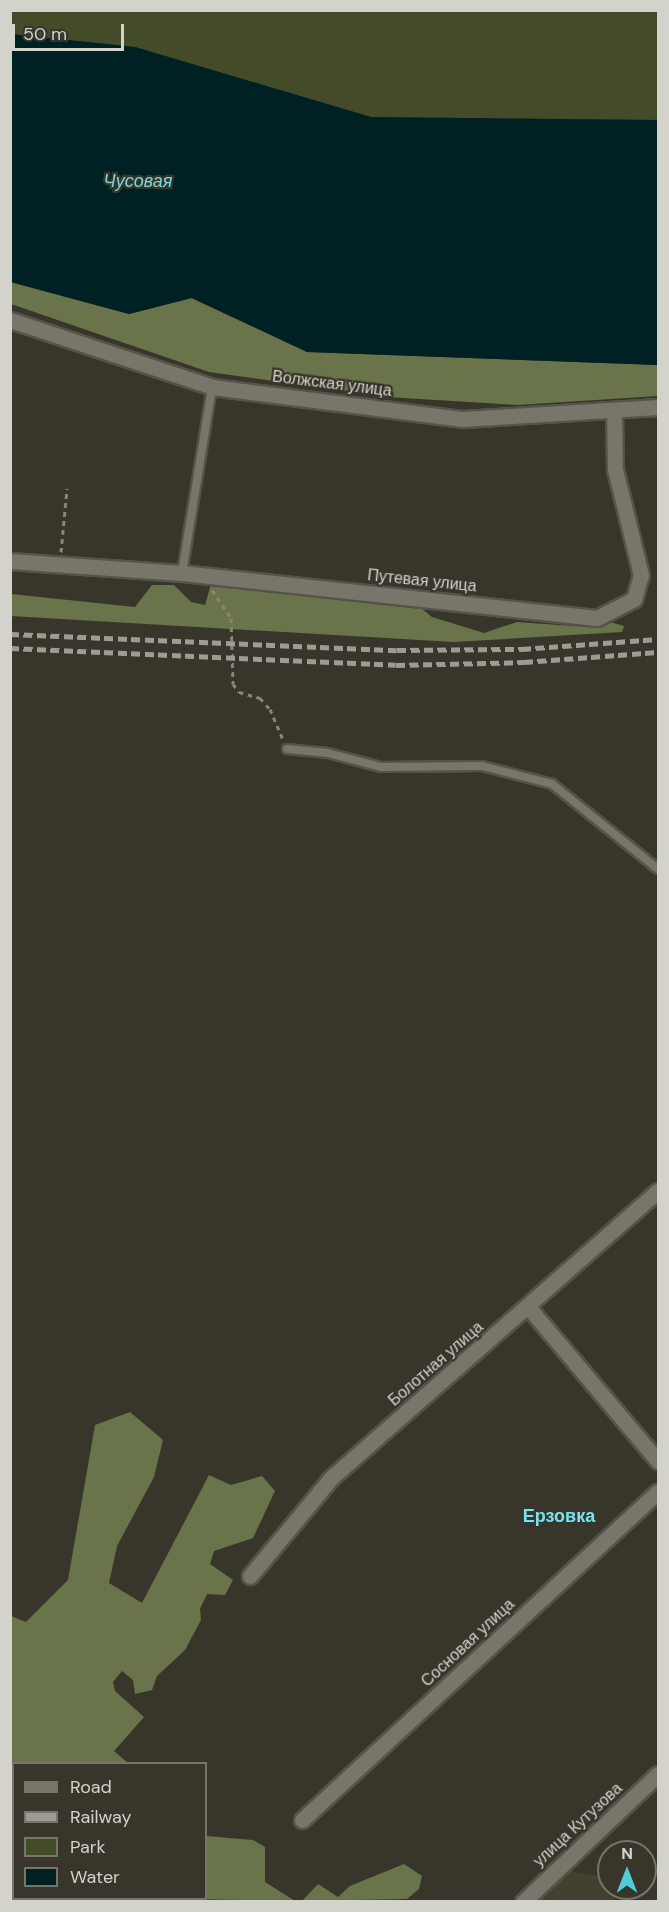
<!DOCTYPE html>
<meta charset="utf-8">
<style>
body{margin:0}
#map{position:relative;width:669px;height:1912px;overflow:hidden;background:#38362b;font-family:"DM Sans",sans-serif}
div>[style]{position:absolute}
.built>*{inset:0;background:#44402f}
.green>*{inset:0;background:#434b28}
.forest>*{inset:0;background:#6a744a}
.water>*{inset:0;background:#002123}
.path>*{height:3px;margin-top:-1.5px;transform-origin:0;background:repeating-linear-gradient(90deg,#87867d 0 4.5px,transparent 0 9px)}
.roads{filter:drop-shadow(2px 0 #55534a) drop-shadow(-2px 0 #55534a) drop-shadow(0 2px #55534a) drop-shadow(0 -2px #55534a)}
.lane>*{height:8px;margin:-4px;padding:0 4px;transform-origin:4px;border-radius:4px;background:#78766a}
.street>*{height:15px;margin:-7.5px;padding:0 7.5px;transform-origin:7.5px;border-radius:7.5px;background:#78766a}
.secondary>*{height:15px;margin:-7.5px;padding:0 7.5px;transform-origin:7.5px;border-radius:7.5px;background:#78766a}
.rail>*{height:4.5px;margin-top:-2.25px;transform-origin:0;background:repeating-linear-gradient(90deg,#9d9c94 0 9px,transparent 0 13.5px)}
span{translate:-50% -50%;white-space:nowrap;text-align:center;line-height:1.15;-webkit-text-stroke:4.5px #38362b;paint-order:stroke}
.street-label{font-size:16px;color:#d3d2cb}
.water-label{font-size:18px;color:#75d7df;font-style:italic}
.neighbourhood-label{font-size:18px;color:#78e3f0;font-weight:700}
.frame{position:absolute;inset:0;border:12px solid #d3d2cb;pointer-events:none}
.legend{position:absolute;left:12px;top:1762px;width:195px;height:138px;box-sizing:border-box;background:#38362b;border:2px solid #76746b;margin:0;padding:8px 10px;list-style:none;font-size:18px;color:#d3d2cb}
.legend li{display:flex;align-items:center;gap:12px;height:30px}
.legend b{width:30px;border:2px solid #76746b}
.north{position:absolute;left:597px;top:1840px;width:60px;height:60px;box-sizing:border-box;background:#38362b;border:2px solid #76746b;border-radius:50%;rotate:0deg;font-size:16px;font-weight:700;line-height:24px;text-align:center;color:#d3d2cb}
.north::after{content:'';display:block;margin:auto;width:21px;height:27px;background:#52cbd9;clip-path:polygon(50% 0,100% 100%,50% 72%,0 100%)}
.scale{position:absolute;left:12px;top:24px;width:112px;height:27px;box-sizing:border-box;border:3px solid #d3d2cb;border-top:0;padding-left:8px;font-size:18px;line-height:21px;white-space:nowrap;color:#d3d2cb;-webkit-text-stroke:4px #38362b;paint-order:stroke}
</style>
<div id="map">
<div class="built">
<i style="clip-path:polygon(10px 1841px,14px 1898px,92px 1901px,11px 1901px)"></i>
<i style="clip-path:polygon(564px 1870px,609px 1878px,609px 1888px,618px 1888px,612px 1901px,534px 1902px)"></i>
</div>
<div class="green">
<i style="clip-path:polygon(11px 10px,658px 11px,658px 120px,371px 117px,135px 47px,11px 34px)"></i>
</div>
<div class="forest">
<i style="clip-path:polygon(10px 282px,129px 314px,191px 298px,307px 352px,658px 365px,658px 396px,518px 405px,387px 397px,209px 372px,11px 304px)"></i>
<i style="clip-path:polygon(211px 584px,416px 604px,432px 617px,484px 633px,517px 622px,587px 627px,610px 622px,624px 626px,622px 632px,454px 642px,11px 616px,11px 594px,135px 607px,152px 585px,174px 585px,191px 602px,205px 605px)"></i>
<i style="clip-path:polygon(130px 1412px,163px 1440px,154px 1477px,117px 1546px,109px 1583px,142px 1603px,209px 1475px,231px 1485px,262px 1476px,275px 1491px,253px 1538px,214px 1551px,210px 1564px,233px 1580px,225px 1595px,207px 1594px,200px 1609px,201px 1620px,185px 1650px,157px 1676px,152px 1690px,135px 1694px,133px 1680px,122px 1671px,113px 1682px,115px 1691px,144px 1717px,114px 1751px,128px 1763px,14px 1764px,13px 1784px,11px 1784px,11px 1616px,26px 1622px,68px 1580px,95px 1425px)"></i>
<i style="clip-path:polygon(206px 1836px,253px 1840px,265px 1847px,265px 1882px,295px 1901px,190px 1899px,206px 1898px)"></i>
<i style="clip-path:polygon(404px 1864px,422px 1876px,419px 1889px,407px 1899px,302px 1901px,318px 1884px,338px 1897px,350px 1886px)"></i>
<i style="clip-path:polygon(147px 1899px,151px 1901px,88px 1899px,147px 1898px)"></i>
</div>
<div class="water">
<i style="clip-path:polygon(11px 34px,135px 47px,371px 117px,658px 120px,658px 365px,307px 352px,192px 298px,129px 314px,11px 282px)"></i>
</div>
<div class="path">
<i style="left:61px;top:552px;width:64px;rotate:-84.6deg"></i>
<i style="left:212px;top:590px;width:34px;rotate:56deg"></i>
<i style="left:231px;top:618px;width:66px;rotate:88.3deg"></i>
<i style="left:233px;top:684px;width:10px;rotate:53deg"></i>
<i style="left:239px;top:692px;width:22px;rotate:16deg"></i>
<i style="left:260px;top:698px;width:15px;rotate:48deg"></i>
<i style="left:270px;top:709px;width:33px;rotate:67deg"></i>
</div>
<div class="roads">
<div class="lane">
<i style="left:182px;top:573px;width:188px;rotate:-80.8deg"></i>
<i style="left:287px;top:749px;width:41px;rotate:5.6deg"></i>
<i style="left:328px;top:753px;width:55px;rotate:14.8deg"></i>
<i style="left:381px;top:767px;width:101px;rotate:-0.6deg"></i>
<i style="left:482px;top:766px;width:72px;rotate:14.4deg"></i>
<i style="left:552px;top:784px;width:136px;rotate:38.7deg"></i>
<i style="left:10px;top:1856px;width:4px;rotate:27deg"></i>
<i style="left:10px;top:1871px;width:6px;rotate:-45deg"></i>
<i style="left:57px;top:1898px;width:5px;rotate:53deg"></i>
</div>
<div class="street">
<i style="left:10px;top:561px;width:172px;rotate:4deg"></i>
<i style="left:182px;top:573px;width:417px;rotate:6.2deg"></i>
<i style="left:597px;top:618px;width:42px;rotate:-27.2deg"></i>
<i style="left:634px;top:599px;width:25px;rotate:-74deg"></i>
<i style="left:641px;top:575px;width:109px;rotate:-103.8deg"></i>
<i style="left:615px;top:469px;width:58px;rotate:-91deg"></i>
<i style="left:529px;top:1308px;width:200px;rotate:49.9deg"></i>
<i style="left:250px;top:1576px;width:127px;rotate:-50.4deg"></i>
<i style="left:331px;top:1478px;width:435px;rotate:-41.3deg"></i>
<i style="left:10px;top:1793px;width:4px"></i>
<i style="left:302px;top:1820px;width:484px;rotate:-42.7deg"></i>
<i style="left:180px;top:1898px;width:6px;rotate:39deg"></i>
<i style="left:523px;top:1902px;width:186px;rotate:-43.5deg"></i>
</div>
<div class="secondary">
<i style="left:10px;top:320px;width:213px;rotate:18.3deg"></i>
<i style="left:212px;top:387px;width:253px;rotate:7.3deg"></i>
<i style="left:463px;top:419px;width:195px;rotate:-3.5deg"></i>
</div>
</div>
<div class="rail">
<i style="left:10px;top:634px;width:387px;rotate:2.4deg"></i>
<i style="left:397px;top:650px;width:125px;rotate:-0.5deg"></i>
<i style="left:522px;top:649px;width:136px;rotate:-4.2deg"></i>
<i style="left:10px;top:648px;width:386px;rotate:2.5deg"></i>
<i style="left:396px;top:665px;width:128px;rotate:-1.3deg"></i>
<i style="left:524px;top:662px;width:134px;rotate:-4.3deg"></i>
</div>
<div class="street-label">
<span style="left:332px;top:384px;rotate:7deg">Волжская улица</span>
<span style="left:422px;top:581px;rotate:6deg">Путевая улица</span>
<span style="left:436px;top:1364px;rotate:-41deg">Болотная улица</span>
<span style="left:468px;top:1643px;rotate:-43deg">Сосновая улица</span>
<span style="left:578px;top:1825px;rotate:-43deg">улица Кутузова</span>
</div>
<div class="water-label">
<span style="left:138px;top:181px">Чусовая</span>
</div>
<div class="neighbourhood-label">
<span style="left:559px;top:1516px">Ерзовка</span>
</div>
<div class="frame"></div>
<ul class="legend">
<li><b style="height:8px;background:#78766a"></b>Road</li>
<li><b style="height:8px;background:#9d9c94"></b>Railway</li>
<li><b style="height:16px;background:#434b28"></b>Park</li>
<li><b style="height:16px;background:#002123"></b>Water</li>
</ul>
<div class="north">N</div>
<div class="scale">50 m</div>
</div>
